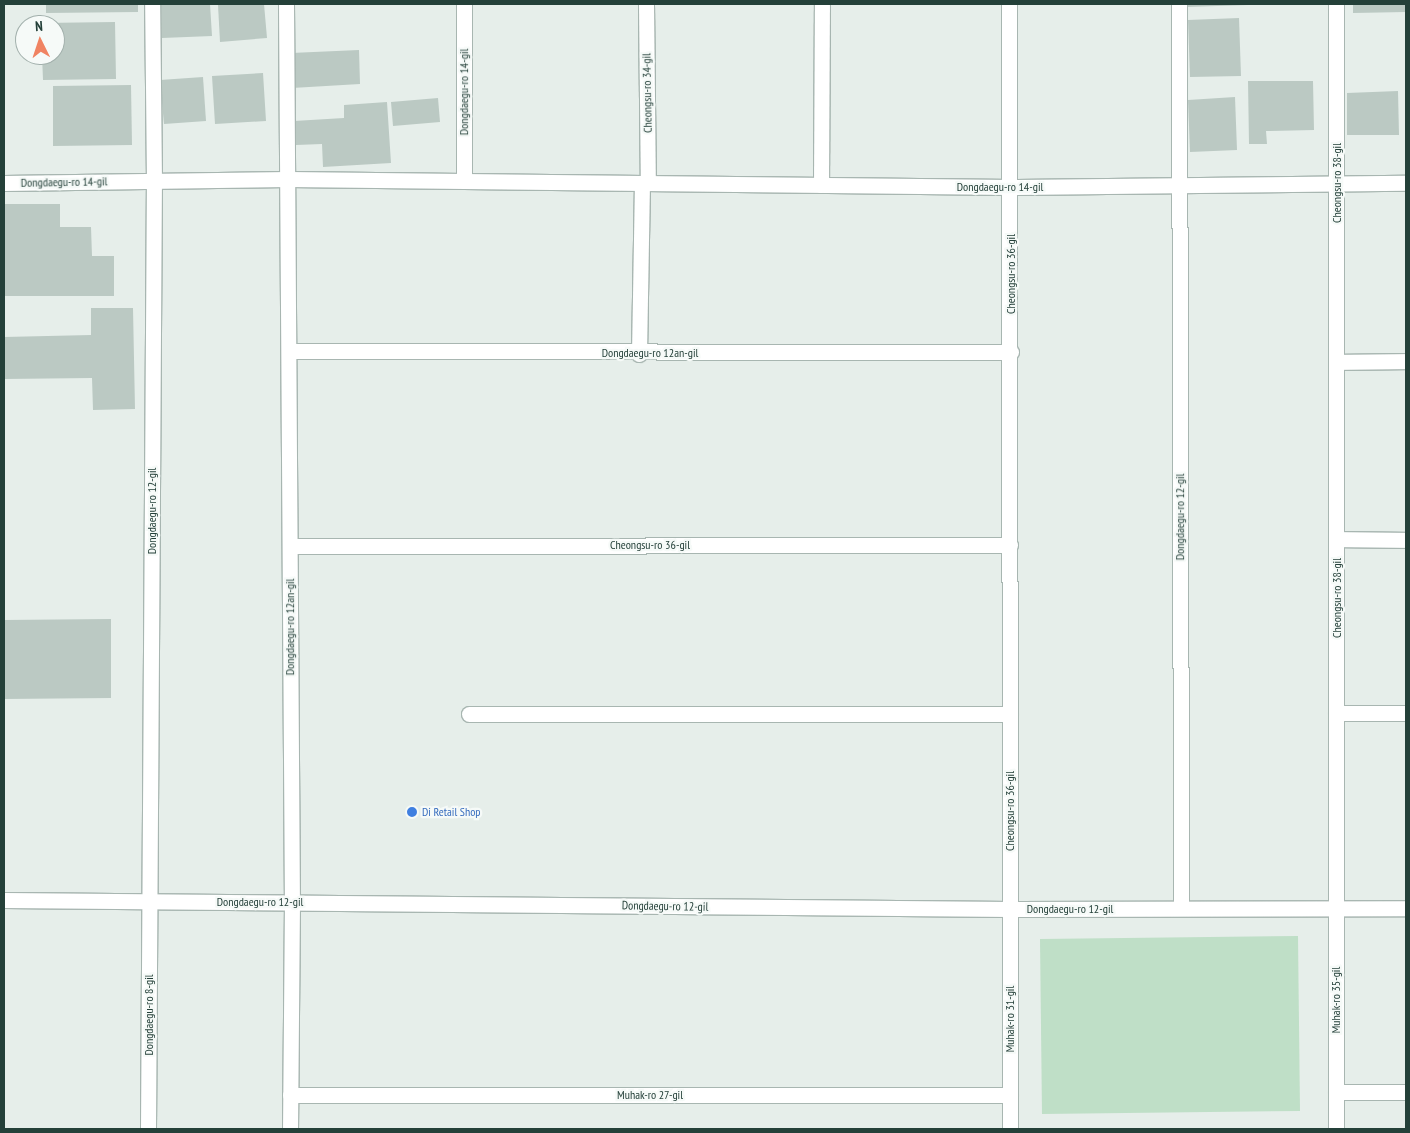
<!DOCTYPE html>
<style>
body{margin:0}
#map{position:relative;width:1410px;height:1133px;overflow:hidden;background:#e6eeea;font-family:"PT Sans Narrow",sans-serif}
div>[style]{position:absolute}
.green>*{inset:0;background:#bfdfc7}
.building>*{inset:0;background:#bbc9c3}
.roads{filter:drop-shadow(1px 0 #a8b6b1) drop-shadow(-1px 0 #a8b6b1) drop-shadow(0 1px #a8b6b1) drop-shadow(0 -1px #a8b6b1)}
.street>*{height:15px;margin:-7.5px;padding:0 7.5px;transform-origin:7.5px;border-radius:7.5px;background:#fff}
.dots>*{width:14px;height:14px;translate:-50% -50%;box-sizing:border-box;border:2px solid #f6faf8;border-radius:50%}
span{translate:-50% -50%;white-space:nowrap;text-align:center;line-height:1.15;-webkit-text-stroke:4.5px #f6faf8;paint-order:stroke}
.street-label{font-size:12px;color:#244039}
.shop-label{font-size:12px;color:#366cbe}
.left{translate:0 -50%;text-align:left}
.frame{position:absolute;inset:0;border:5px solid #244039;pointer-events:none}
.north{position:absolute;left:15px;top:15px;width:50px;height:50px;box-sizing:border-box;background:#f6faf8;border:1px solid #a2b0ac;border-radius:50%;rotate:356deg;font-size:14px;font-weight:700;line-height:20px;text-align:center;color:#244039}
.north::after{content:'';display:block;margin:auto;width:18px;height:22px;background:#f08362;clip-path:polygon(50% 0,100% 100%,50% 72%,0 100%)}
</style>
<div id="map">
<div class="green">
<i style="clip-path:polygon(1298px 936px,1300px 1111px,1042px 1114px,1040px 939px)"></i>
</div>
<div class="building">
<i style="clip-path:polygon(46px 4px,138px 4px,138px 12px,46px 13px)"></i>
<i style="clip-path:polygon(161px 4px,210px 4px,212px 36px,162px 38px)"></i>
<i style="clip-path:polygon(235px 4px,264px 4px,267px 38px,220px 42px,218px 5px)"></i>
<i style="clip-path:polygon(1186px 4px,1248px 4px,1248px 5px,1186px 7px)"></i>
<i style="clip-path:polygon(1353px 4px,1406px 4px,1406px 12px,1353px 13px)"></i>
<i style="clip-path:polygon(1239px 18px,1241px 76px,1190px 77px,1188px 20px)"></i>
<i style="clip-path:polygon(115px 22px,116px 79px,43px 80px,42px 55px,55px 55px,55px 25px,42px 23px)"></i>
<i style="clip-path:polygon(359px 50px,360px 84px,292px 88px,291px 53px)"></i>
<i style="clip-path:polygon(263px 73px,266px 121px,215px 124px,212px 76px)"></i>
<i style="clip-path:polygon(203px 77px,206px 121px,164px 124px,160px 80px)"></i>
<i style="clip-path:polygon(1248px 81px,1313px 81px,1314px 130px,1266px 131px,1267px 144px,1249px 144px)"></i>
<i style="clip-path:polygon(131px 85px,132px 145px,53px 146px,53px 86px)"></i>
<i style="clip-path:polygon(1398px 91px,1399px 135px,1347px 135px,1347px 93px)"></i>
<i style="clip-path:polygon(1235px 97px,1237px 150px,1190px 152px,1188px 100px)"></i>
<i style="clip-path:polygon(438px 98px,440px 122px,393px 126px,391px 102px)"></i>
<i style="clip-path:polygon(387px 102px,391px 163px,323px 167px,322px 144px,296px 145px,294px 121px,344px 118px,344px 105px)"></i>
<i style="clip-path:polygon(4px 204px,60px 204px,60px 227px,91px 227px,92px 256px,114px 256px,114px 296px,4px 296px)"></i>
<i style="clip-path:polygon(91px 308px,133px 308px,135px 409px,93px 410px,92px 378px,4px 379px,4px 337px,91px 335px)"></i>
<i style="clip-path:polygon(111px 619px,111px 698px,4px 699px,4px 620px)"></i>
</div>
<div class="roads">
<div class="street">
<i style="left:286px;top:4px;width:898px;rotate:89.62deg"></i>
<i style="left:292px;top:902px;width:227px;rotate:90.5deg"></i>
<i style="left:464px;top:4px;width:177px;rotate:90deg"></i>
<i style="left:646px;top:4px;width:179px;rotate:89.4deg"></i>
<i style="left:1009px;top:4px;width:1125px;rotate:89.95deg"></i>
<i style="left:1179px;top:4px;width:904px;rotate:89.87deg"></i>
<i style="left:4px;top:183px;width:284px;rotate:-0.8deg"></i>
<i style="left:288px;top:179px;width:723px;rotate:0.63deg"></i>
<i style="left:1011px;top:187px;width:395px;rotate:-0.6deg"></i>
<i style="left:821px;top:185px;width:181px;rotate:-89.7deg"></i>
<i style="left:289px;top:351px;width:722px;rotate:0.08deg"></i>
<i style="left:639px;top:354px;width:171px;rotate:-89deg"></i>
<i style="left:1337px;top:362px;width:69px;rotate:-0.8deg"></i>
<i style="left:1337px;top:539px;width:69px;rotate:0.8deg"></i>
<i style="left:290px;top:546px;width:720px;rotate:-0.08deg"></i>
<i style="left:1336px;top:713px;width:70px"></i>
<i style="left:469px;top:714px;width:541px"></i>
<i style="left:4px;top:900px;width:1006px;rotate:0.51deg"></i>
<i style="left:1010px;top:909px;width:396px;rotate:-0.1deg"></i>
<i style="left:1336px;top:1092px;width:70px"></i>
<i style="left:290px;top:1095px;width:720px"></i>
<i style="left:148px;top:1129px;width:948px;rotate:-89.64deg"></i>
<i style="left:154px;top:181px;width:177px;rotate:-90.6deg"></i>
<i style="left:1336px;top:1129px;width:1125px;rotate:-90deg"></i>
</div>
</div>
<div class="dots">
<i style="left:412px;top:812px;background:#3f7fe0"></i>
</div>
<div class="street-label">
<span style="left:464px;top:92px;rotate:-90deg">Dongdaegu-ro 14-gil</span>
<span style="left:647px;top:93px;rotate:-91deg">Cheongsu-ro 34-gil</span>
<span style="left:64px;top:182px;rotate:-1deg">Dongdaegu-ro 14-gil</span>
<span style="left:1337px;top:183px;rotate:-90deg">Cheongsu-ro 38-gil</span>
<span style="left:1000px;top:187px">Dongdaegu-ro 14-gil</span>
<span style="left:1011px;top:274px;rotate:-90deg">Cheongsu-ro 36-gil</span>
<span style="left:650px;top:353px">Dongdaegu-ro 12an-gil</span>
<span style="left:152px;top:511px;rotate:-90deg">Dongdaegu-ro 12-gil</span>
<span style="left:1180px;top:517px;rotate:-90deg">Dongdaegu-ro 12-gil</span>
<span style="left:650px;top:545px">Cheongsu-ro 36-gil</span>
<span style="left:1337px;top:598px;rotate:-90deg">Cheongsu-ro 38-gil</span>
<span style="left:290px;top:627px;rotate:-90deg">Dongdaegu-ro 12an-gil</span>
<span style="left:1010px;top:811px;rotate:-90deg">Cheongsu-ro 36-gil</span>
<span style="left:260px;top:902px">Dongdaegu-ro 12-gil</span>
<span style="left:665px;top:906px;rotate:1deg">Dongdaegu-ro 12-gil</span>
<span style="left:1070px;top:909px">Dongdaegu-ro 12-gil</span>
<span style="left:1336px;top:1000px;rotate:-90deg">Muhak-ro 35-gil</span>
<span style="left:149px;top:1015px;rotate:-90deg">Dongdaegu-ro 8-gil</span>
<span style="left:1010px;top:1019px;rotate:-90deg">Muhak-ro 31-gil</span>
<span style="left:650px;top:1095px">Muhak-ro 27-gil</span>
</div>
<div class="shop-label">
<span class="left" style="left:422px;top:812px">Di Retail Shop</span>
</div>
<div class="frame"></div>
<div class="north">N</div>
</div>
